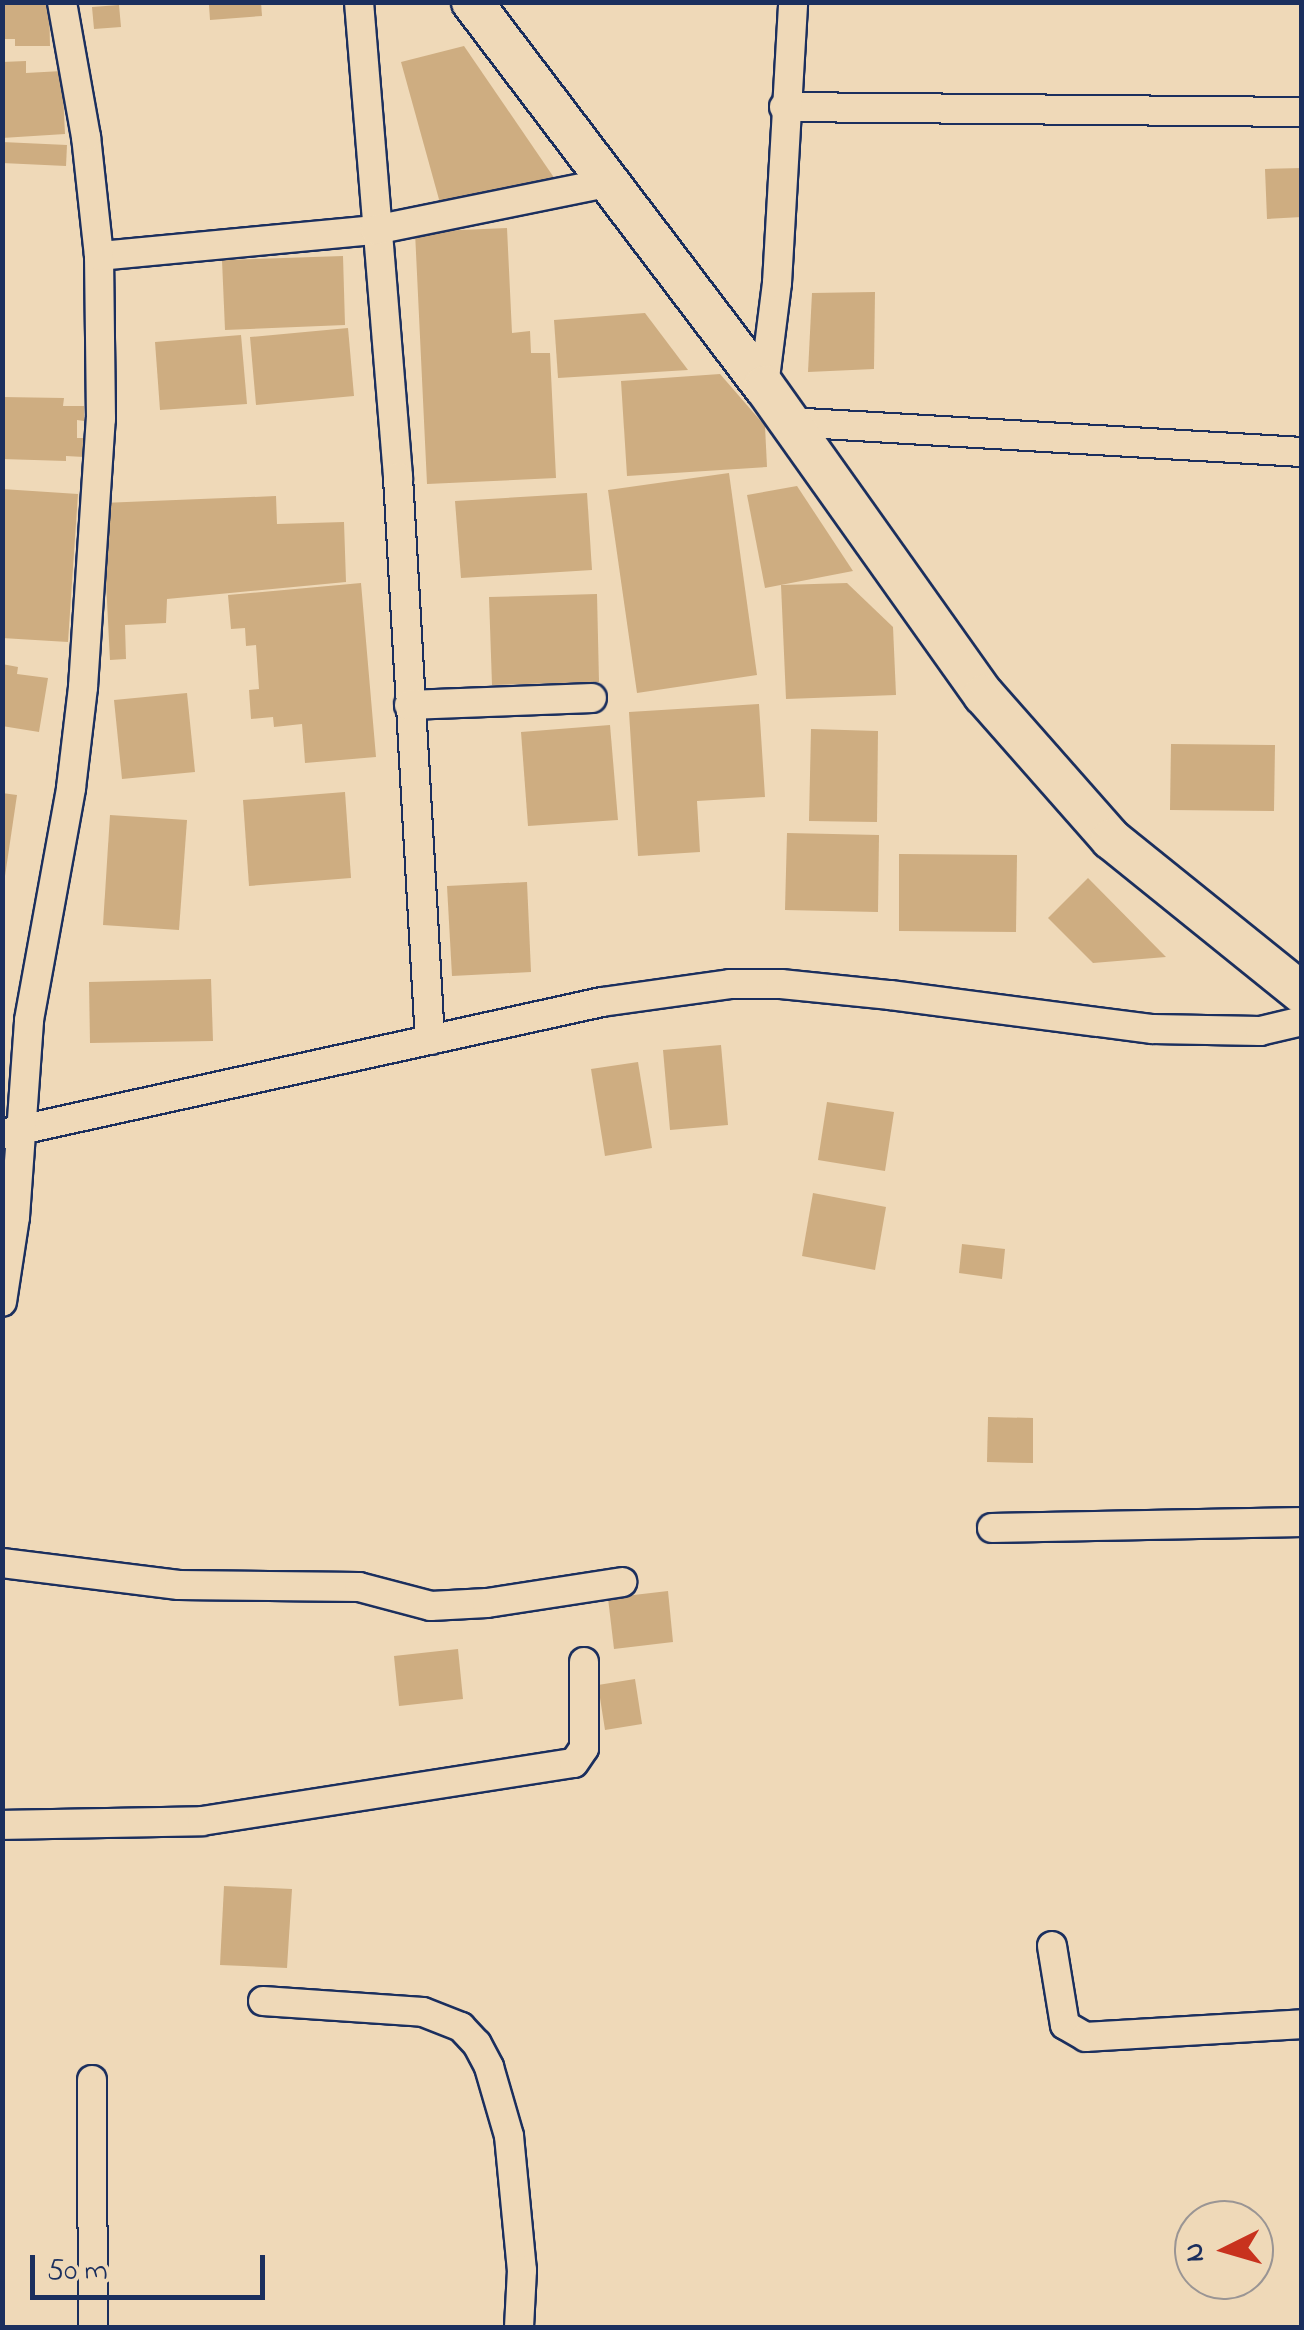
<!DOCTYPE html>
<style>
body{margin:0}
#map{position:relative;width:1304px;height:2330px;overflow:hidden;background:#efd9b8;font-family:"Indie Flower",sans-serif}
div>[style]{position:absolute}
.building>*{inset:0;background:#cead81}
.roads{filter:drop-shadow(2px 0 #1b2f5e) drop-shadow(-2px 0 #1b2f5e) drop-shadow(0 2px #1b2f5e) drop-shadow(0 -2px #1b2f5e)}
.street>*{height:28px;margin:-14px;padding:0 14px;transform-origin:14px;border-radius:14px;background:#efd9b8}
.secondary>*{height:40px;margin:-20px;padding:0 20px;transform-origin:20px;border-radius:20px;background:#efd9b8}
span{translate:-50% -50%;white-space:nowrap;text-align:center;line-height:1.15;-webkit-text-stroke:8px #efd9b8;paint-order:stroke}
.frame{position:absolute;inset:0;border:5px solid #1b2f5e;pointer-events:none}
.north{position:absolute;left:1174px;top:2200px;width:100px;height:100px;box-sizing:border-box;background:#efd9b8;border:2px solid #9a9594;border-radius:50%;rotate:265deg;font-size:28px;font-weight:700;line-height:40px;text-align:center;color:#1b2f5e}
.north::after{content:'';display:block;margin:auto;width:35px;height:45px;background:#c8321e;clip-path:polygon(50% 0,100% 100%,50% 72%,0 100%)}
.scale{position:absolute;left:30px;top:2255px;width:235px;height:45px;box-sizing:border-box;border:5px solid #1b2f5e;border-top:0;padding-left:12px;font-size:30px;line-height:35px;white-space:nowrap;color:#1b2f5e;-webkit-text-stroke:8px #efd9b8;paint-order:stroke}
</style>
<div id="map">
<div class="building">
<i style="clip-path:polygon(2px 2px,49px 2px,50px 46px,15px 46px,15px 39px,2px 39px)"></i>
<i style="clip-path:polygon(220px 2px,261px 2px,262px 16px,210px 20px,209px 5px)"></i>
<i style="clip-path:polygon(119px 5px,121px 27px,94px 29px,92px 7px)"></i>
<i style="clip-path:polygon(464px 46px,557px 182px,440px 203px,401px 62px)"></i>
<i style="clip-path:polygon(26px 61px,26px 73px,62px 71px,65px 134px,2px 138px,2px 62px)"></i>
<i style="clip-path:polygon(2px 142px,67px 145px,66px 166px,2px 163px)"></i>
<i style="clip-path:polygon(1302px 168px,1302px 217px,1267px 219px,1265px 169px)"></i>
<i style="clip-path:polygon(507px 228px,512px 333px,530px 331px,531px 353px,550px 353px,556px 478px,427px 484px,415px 232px)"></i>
<i style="clip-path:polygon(343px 256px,345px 325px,225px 330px,222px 260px)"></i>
<i style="clip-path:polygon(875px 292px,874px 369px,808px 372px,812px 293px)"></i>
<i style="clip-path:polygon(645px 313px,688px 370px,558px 378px,554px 320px)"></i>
<i style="clip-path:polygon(348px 328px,354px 396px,256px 405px,250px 337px)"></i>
<i style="clip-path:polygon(241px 335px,247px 404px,160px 410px,155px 342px)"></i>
<i style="clip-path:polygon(720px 374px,765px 426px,767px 467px,627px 476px,621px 381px)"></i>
<i style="clip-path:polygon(2px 397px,64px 398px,63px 406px,84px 406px,84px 421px,77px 420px,77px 438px,84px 438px,84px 457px,66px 456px,66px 461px,2px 459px)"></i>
<i style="clip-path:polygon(729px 473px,757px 675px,637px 693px,608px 490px)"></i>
<i style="clip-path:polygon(797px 486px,853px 571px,765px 588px,747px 495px)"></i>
<i style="clip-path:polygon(2px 489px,78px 494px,68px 642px,2px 638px)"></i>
<i style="clip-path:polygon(587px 493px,592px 570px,461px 578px,455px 501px)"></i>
<i style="clip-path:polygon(276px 496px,277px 524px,344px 522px,346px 582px,167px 599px,166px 623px,125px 625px,126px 659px,110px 660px,102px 503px)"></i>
<i style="clip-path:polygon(361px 583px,376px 757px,305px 763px,302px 724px,274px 727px,273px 717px,251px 719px,249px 690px,259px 689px,256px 645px,246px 646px,245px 628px,231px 629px,228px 595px)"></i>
<i style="clip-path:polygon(847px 583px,893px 627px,896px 695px,786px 699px,781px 585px)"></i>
<i style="clip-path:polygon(597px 594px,599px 682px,492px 685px,489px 597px)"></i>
<i style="clip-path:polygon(2px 664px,18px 667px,17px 674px,48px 678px,39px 732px,2px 726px)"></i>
<i style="clip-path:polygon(187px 693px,195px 772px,122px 779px,114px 700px)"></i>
<i style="clip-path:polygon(759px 704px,765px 797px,697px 801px,700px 852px,638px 856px,629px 712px)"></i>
<i style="clip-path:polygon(610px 725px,618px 820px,528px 826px,521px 732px)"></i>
<i style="clip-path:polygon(811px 729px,878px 731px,877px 822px,809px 821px)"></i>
<i style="clip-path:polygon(1171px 744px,1275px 745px,1274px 811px,1170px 810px)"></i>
<i style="clip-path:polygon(345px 792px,351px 878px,249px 886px,243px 800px)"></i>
<i style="clip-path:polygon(2px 793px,17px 795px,5px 876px,2px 876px)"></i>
<i style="clip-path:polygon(110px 815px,187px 820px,179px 930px,103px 925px)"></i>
<i style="clip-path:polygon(787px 833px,879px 835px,878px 912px,785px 910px)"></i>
<i style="clip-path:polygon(899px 854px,1017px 855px,1016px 932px,899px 931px)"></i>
<i style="clip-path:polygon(1088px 878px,1166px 957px,1093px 963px,1048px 918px)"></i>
<i style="clip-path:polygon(527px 882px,531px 972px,452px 976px,447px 886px)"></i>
<i style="clip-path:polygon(211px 979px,213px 1041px,90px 1043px,89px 982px)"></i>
<i style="clip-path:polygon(721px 1045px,728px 1125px,670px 1130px,663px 1050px)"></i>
<i style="clip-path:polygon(638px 1062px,652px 1148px,605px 1156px,591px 1069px)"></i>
<i style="clip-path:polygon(827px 1102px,894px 1112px,885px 1171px,818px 1160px)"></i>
<i style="clip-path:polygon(813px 1193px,886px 1207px,875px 1270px,802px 1256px)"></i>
<i style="clip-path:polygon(962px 1244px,1005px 1249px,1002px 1279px,959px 1273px)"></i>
<i style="clip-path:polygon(988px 1417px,1033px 1418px,1033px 1463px,987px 1462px)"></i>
<i style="clip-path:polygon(668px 1591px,673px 1642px,614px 1649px,608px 1598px)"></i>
<i style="clip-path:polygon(458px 1649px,463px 1699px,399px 1706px,394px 1656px)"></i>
<i style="clip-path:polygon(635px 1679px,642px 1724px,605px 1730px,598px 1685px)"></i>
<i style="clip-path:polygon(224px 1886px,292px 1889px,287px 1968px,220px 1965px)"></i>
</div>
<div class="roads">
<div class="street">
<i style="left:359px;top:2px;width:477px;rotate:85.3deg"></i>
<i style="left:398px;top:477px;width:564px;rotate:86.75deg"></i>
<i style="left:784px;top:107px;width:518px;rotate:0.55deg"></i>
<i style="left:99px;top:256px;width:277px;rotate:-5.4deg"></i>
<i style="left:375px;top:230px;width:237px;rotate:-11.5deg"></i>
<i style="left:764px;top:386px;width:104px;rotate:-82.8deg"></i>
<i style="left:777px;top:283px;width:281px;rotate:-86.7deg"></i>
<i style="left:788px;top:422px;width:515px;rotate:3.34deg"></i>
<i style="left:409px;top:705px;width:183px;rotate:-2.2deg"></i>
<i style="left:2px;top:1134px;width:614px;rotate:-12.41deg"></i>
<i style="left:602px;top:1002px;width:129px;rotate:-8deg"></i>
<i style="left:730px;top:984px;width:51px"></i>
<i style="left:781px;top:984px;width:110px;rotate:5.8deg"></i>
<i style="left:890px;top:995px;width:265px;rotate:7.4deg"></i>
<i style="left:1153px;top:1029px;width:107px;rotate:1.1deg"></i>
<i style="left:1260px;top:1031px;width:43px;rotate:-13.4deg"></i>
<i style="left:2px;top:1302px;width:86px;rotate:-81.3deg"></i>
<i style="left:15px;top:1217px;width:197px;rotate:-85.9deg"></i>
<i style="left:29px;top:1020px;width:236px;rotate:-79.7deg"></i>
<i style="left:71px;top:788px;width:102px;rotate:-83.2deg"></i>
<i style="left:83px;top:687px;width:269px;rotate:-86.2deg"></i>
<i style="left:101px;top:419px;width:163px;rotate:-90.7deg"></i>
<i style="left:99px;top:256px;width:120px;rotate:-96.2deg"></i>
<i style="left:86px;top:137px;width:137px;rotate:-100.1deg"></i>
<i style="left:992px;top:1528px;width:310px;rotate:-1.1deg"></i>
<i style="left:2px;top:1563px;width:178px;rotate:7.1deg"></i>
<i style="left:179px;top:1585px;width:180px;rotate:0.6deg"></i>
<i style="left:359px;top:1587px;width:74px;rotate:14.8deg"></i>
<i style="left:431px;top:1606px;width:56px;rotate:-3.1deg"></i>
<i style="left:487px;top:1603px;width:137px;rotate:-8.8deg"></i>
<i style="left:2px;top:1825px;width:200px;rotate:-1.1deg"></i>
<i style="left:202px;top:1821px;width:376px;rotate:-8.9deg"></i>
<i style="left:574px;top:1763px;width:18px;rotate:-56deg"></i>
<i style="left:584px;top:1748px;width:86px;rotate:-90deg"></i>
<i style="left:1052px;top:1946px;width:80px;rotate:80.7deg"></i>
<i style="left:1065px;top:2025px;width:24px;rotate:30deg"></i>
<i style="left:1086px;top:2037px;width:216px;rotate:-3.4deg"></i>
<i style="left:263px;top:2001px;width:160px;rotate:3.9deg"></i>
<i style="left:423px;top:2012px;width:41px;rotate:21.5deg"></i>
<i style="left:461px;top:2027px;width:23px;rotate:47deg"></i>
<i style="left:477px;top:2044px;width:26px;rotate:62deg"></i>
<i style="left:489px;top:2067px;width:72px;rotate:73.8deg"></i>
<i style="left:509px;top:2136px;width:135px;rotate:84.5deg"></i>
<i style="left:522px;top:2270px;width:58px;rotate:93deg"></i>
<i style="left:92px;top:2080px;width:248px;rotate:89.8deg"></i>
</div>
<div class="secondary">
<i style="left:472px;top:2px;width:482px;rotate:52.8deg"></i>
<i style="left:764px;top:386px;width:379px;rotate:54.6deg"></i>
<i style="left:984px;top:695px;width:192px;rotate:48.6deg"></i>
<i style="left:1111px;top:839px;width:245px;rotate:38.9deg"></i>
</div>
</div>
<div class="frame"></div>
<div class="north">N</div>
<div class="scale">50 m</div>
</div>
